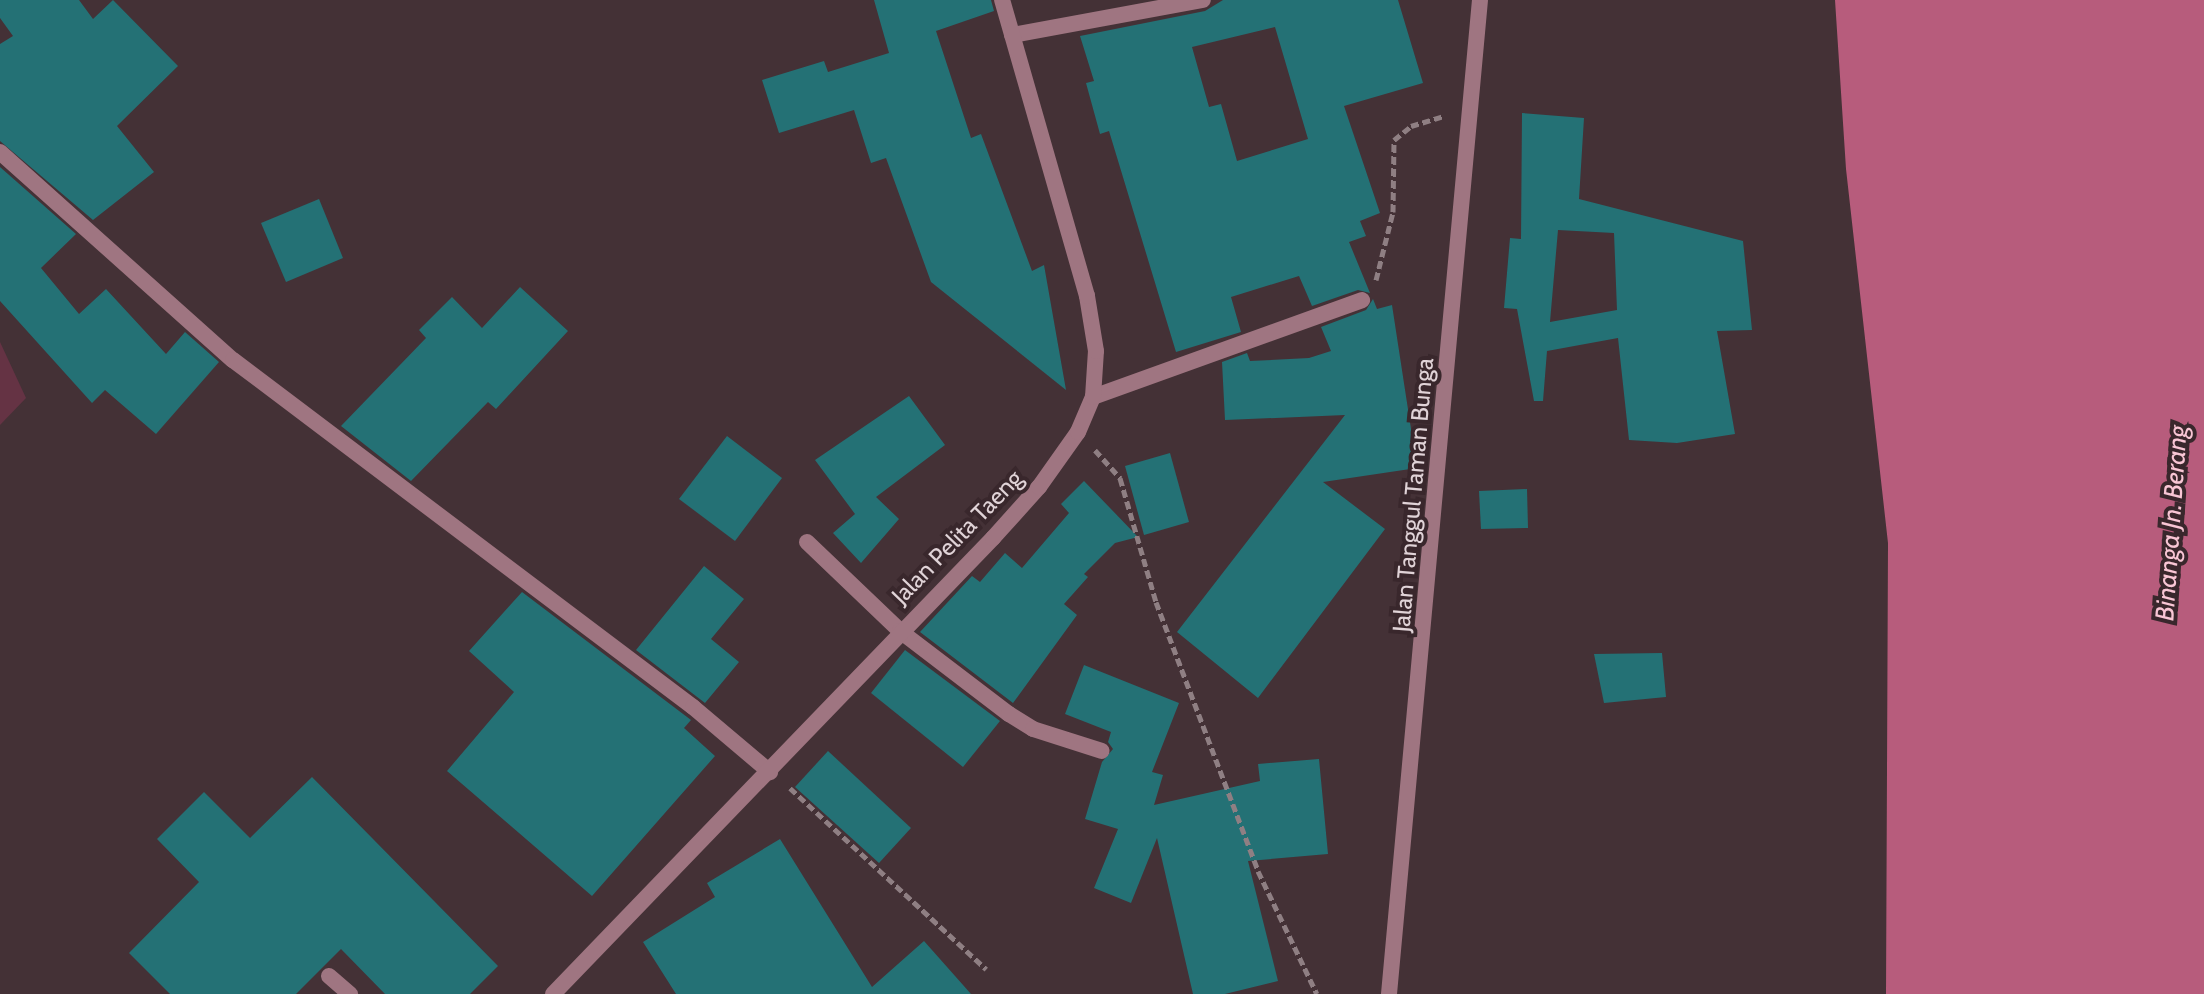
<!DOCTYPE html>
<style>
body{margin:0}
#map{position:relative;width:2204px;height:994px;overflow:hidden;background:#443136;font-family:Cabin,sans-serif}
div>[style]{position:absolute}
.green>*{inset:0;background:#653344}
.water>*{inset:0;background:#b75c7c}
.building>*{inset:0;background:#247175}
.path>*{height:5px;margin-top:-2.5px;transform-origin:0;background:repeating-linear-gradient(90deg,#8f7f83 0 8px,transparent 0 12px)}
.service>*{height:16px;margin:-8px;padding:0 8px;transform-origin:8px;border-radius:8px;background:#9f7581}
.minor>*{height:16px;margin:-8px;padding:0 8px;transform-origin:8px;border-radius:8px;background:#9f7581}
.tertiary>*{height:16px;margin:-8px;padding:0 8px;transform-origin:8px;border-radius:8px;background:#9f7581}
span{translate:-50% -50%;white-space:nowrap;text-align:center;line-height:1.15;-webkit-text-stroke:8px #39272c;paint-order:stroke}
.street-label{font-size:24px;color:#e0d3d7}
.water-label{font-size:26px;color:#f9c6d5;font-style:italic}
</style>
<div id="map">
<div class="green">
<i style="clip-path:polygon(0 342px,26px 398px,0 425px)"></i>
</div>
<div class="water">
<i style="clip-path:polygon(1835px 0,2204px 0,2204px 994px,1886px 994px,1888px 543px,1846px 169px)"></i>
</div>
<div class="building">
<i style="clip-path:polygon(0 0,79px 0,93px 19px,113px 0,178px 66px,117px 126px,154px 172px,93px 220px,0 141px,0 44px,13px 36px,0 18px)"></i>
<i style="clip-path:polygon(874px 0,991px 0,994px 11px,936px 31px,971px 138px,981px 134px,1032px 271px,1044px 265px,1066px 390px,931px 282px,886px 158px,871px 163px,854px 110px,779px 133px,762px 80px,824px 61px,828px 72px,889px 53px)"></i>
<i style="clip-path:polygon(evenodd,1223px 0,1398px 0,1423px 83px,1344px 106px,1380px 213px,1360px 221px,1366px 236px,1349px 242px,1370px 293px,1358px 290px,1312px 306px,1299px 276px,1231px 297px,1241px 332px,1176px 352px,1109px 131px,1100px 134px,1086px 83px,1094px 81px,1080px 36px,1205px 11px,1223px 0,1275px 27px,1308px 139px,1237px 161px,1221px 104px,1209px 107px,1192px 47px,1275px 27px)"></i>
<i style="clip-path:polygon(evenodd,1522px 113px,1584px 118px,1579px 199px,1743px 241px,1752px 330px,1717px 331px,1735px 434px,1677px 443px,1629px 440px,1618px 338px,1547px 351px,1543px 401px,1534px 401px,1517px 309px,1504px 308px,1510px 238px,1521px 239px,1522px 113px,1558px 230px,1614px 233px,1617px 310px,1550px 322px,1558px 230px)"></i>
<i style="clip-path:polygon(0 167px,76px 234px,41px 268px,79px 314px,106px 289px,166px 354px,185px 332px,219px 362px,156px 434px,105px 390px,92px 403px,0 301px)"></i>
<i style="clip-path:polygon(319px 199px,343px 258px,286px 282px,261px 223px)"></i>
<i style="clip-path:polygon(520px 287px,568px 331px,496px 409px,488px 402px,411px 481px,341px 426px,426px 338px,419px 330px,452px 297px,482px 328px)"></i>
<i style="clip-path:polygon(1373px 299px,1377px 309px,1392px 305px,1417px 468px,1323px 482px,1385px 529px,1258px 698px,1177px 632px,1345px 415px,1225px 420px,1222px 362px,1247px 353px,1250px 361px,1309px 358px,1331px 351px,1321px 327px,1366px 310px)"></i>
<i style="clip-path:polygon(909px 396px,945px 445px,876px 497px,899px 519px,861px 563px,833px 533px,855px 514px,815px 460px)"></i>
<i style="clip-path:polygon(727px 436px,782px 478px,735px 541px,679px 499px)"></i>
<i style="clip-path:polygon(1170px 453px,1189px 522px,1144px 535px,1125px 466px)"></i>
<i style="clip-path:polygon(1084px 481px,1138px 537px,1115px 543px,1084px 574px,1088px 577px,1064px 604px,1077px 615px,1013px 703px,920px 632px,972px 576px,980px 582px,1005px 553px,1022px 568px,1069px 513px,1061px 504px)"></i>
<i style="clip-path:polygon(1527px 489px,1528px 528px,1481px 529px,1479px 491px)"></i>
<i style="clip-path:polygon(704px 566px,744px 599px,711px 639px,739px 662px,705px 703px,636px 650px)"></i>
<i style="clip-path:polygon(522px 592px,691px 720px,684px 728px,715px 756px,592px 896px,447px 771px,514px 692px,469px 651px)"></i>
<i style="clip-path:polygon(905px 650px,1000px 721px,963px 767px,871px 693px)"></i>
<i style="clip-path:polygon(1662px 653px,1666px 697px,1604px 703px,1594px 654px)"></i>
<i style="clip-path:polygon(1084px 665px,1179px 703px,1152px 772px,1163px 775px,1154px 805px,1260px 781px,1258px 764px,1319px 759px,1328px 854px,1248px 861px,1278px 981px,1225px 994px,1193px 994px,1157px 838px,1131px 903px,1094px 888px,1118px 829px,1085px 819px,1102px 762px,1113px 749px,1108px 742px,1111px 732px,1065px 714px)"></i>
<i style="clip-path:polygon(828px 751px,911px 828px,879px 863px,795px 787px)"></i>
<i style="clip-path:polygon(312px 777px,498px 966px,470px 994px,385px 994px,341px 949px,296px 994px,170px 994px,129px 953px,199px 882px,157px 839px,204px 792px,250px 838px)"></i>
<i style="clip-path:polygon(780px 839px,872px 987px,924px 941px,971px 994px,676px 994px,643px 942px,715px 897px,707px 883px)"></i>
</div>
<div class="path">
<i style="left:1376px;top:280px;width:70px;rotate:-76deg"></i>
<i style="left:1393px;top:212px;width:72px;rotate:-89.2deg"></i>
<i style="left:1394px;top:140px;width:22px;rotate:-39deg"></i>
<i style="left:1411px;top:126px;width:34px;rotate:-17deg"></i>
<i style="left:1095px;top:450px;width:38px;rotate:48deg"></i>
<i style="left:1120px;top:478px;width:129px;rotate:73.8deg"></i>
<i style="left:1156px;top:602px;width:288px;rotate:69.2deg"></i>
<i style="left:1258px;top:871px;width:136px;rotate:64.4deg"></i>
<i style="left:790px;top:788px;width:267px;rotate:42.7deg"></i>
</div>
<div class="service">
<i style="left:329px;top:976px;width:28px;rotate:41deg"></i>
</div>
<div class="minor">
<i style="left:1012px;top:35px;width:194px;rotate:-10.4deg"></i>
<i style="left:0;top:152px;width:312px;rotate:41.8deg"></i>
<i style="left:233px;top:360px;width:576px;rotate:37.03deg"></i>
<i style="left:693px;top:707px;width:101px;rotate:40.2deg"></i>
<i style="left:1093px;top:397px;width:286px;rotate:-19.8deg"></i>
<i style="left:807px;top:542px;width:129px;rotate:43.7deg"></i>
<i style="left:900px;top:631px;width:137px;rotate:37.3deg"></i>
<i style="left:1009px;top:714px;width:28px;rotate:32deg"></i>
<i style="left:1033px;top:729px;width:72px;rotate:17.7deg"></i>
<i style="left:1389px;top:994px;width:998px;rotate:-84.77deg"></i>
</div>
<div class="tertiary">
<i style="left:553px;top:994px;width:634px;rotate:-46.02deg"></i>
<i style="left:993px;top:538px;width:69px;rotate:-48deg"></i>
<i style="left:1039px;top:487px;width:67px;rotate:-54.7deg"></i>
<i style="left:1078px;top:432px;width:38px;rotate:-67deg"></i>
<i style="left:1093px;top:397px;width:46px;rotate:-86.3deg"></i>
<i style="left:1096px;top:351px;width:56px;rotate:-99.3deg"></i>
<i style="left:1087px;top:296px;width:308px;rotate:-106deg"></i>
</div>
<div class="street-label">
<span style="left:1413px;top:495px;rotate:-85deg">Jalan Tanggul Taman Bunga</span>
<span style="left:957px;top:537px;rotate:-46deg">Jalan Pelita Taeng</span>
</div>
<div class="water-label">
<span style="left:2172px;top:523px;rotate:-86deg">Binanga Jn. Berang</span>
</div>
</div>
